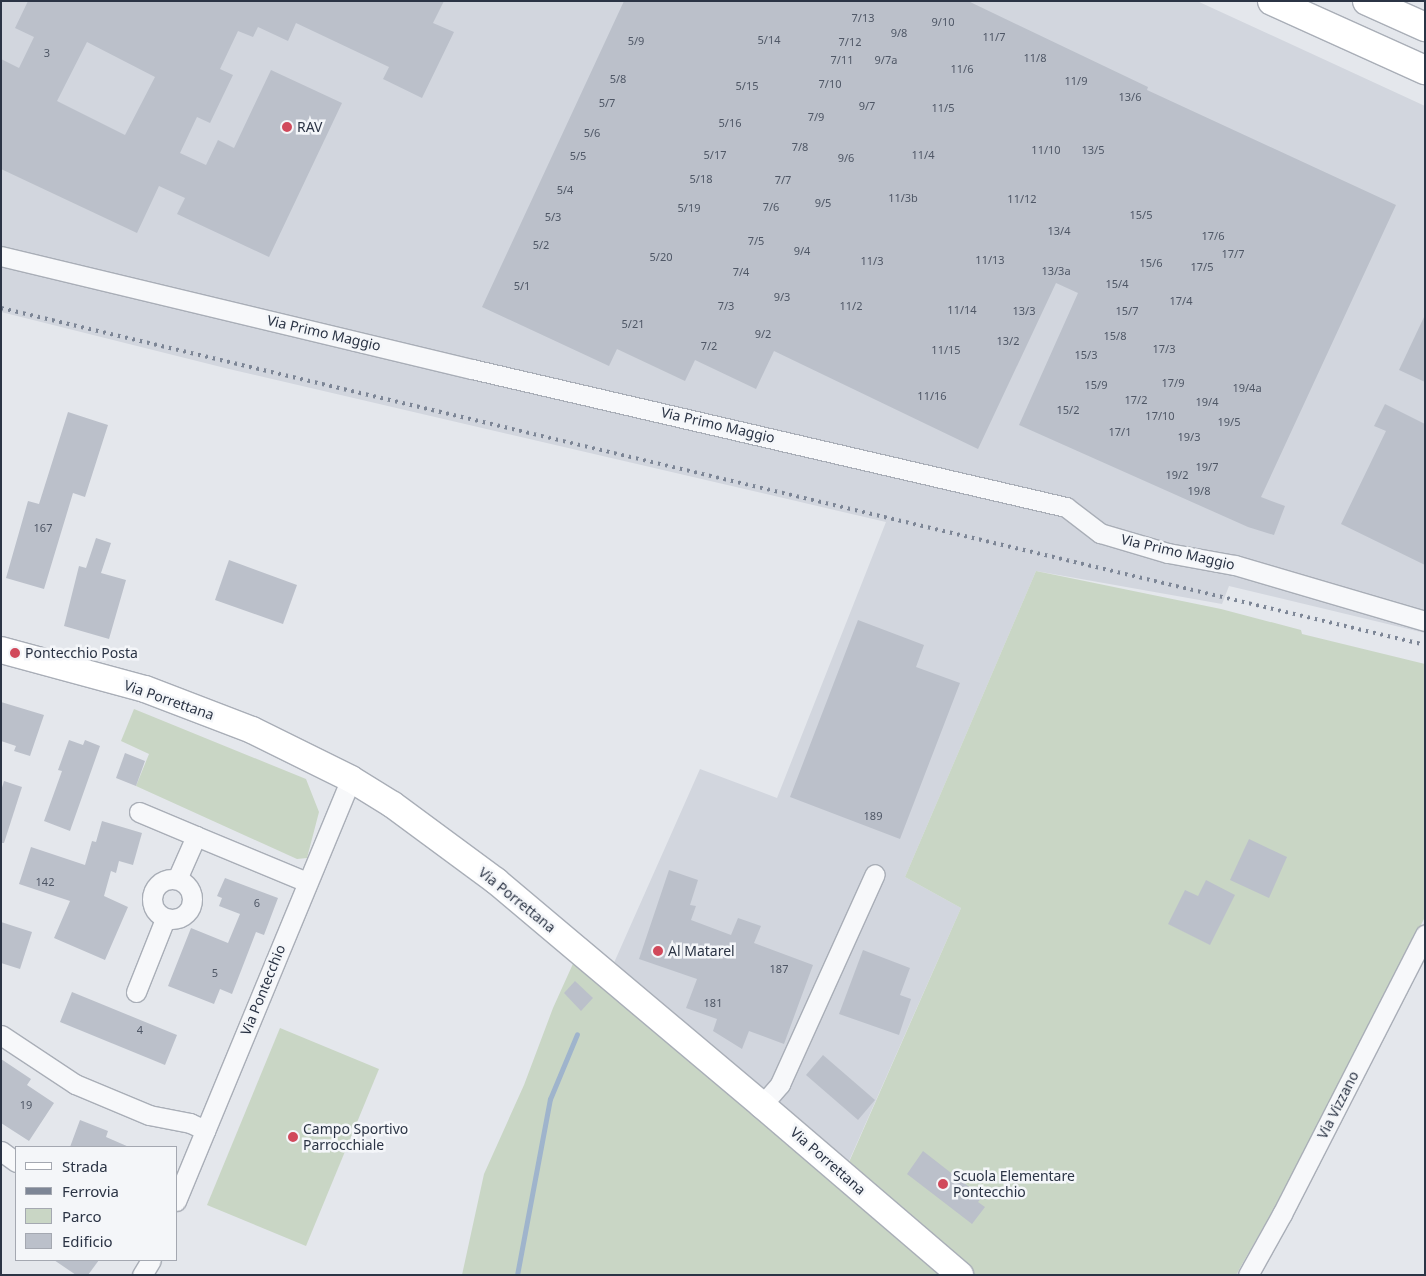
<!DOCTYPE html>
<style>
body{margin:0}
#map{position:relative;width:1426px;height:1276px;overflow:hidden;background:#e4e7ec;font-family:"Noto Sans",sans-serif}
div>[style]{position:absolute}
.built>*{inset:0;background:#d2d6de}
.green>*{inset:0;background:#c9d6c5}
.stream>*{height:5px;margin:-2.5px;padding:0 2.5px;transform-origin:2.5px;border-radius:2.5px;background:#9fb4cc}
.building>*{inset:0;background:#bbc0ca}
.roads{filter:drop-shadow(1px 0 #a9aeb7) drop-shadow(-1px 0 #a9aeb7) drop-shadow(0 1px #a9aeb7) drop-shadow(0 -1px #a9aeb7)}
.minor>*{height:19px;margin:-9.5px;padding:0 9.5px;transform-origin:9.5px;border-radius:9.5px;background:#f7f8fa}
.minor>.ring{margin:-9.5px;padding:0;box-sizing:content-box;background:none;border:19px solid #f7f8fa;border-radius:50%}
.secondary>*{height:26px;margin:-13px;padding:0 13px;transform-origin:13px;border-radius:13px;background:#fff}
.motorway>*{height:28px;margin:-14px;padding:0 14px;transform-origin:14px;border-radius:14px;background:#fff}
.rail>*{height:4px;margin-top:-2px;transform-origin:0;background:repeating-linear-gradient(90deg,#7d8696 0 2.5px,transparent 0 7.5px)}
.dots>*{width:14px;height:14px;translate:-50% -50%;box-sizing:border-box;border:2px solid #f4f6f9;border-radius:50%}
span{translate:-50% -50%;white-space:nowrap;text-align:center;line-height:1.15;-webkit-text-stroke:5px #f4f6f9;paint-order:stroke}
.number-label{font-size:11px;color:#4f5766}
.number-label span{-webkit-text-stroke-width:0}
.poi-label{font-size:14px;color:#2b3445}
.left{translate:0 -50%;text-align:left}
.street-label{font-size:14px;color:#2b3445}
.frame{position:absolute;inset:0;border:2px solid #2b3445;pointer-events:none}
.legend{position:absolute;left:15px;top:1146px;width:162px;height:115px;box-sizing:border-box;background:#f4f6f9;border:1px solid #a4a8b1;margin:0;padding:6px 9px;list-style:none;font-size:15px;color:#2b3445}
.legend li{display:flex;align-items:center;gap:10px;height:25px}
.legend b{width:25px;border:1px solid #a4a8b1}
</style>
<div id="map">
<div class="built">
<i style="clip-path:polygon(1px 1px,1197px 1px,1425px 106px,1425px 633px,1229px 586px,1222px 604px,1036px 571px,905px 877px,961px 908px,845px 1170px,613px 965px,700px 769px,777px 798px,886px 522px,229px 369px,1px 312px)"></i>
</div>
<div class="green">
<i style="clip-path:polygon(1036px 571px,1221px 609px,1301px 630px,1302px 634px,1425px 664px,1425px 917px,1307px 1151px,1236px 1275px,462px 1275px,484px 1174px,524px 1085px,553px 1008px,581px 946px,846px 1169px,961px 908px,905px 877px)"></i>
<i style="clip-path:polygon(134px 709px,306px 779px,319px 812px,307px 858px,297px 859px,136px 786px,149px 754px,121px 741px)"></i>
<i style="clip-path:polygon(280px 1028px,379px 1069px,306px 1246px,207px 1205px)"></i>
</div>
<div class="stream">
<i style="left:517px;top:1275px;width:179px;rotate:-79.4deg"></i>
<i style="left:550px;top:1099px;width:70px;rotate:-67.4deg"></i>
</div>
<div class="building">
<i style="clip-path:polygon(evenodd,28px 1px,444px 1px,433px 23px,454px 32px,422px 98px,383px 79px,389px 67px,296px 23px,288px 41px,258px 27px,253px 37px,238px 31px,220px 69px,233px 75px,210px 123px,197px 117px,180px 153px,206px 165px,218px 140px,234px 148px,271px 70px,342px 103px,269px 257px,177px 214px,185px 198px,159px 186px,137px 233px,1px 169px,1px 59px,19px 68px,34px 37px,15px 28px,28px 1px,87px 42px,155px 77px,125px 135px,57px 101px,87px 42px)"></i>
<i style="clip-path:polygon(624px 1px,968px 1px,1148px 87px,1147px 90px,1396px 205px,1261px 497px,1285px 506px,1274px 535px,1248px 527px,1019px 425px,1078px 293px,1056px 283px,978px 449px,774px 351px,756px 389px,695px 360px,685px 381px,617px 349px,609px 366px,482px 307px)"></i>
<i style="clip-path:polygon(1425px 315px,1425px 382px,1399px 370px)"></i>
<i style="clip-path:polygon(1385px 404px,1425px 424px,1425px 565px,1341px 524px,1386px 431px,1374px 426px)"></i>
<i style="clip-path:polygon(68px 412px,108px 425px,85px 497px,73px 493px,44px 589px,6px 578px,28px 501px,39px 504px)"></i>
<i style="clip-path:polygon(96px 538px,111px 543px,101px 573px,126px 580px,109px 639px,64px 626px,79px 566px,86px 568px)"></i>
<i style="clip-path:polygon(229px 560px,297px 585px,283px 624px,215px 600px)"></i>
<i style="clip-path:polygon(858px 620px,924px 645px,916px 667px,960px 683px,900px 839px,790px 797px)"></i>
<i style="clip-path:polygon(1px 702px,44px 715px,30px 756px,14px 751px,16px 746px,1px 741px)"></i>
<i style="clip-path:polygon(69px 740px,83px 745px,85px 740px,100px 746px,70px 831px,44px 821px,62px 771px,58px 770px)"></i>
<i style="clip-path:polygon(125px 753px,145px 761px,136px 786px,116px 778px)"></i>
<i style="clip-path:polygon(4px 781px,22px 787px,4px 843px,1px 843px,1px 791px)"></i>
<i style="clip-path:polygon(102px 821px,142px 833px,133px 865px,119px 861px,116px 873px,111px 871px,104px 896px,128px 907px,105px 960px,54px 938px,70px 901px,19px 884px,31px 847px,85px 865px,92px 841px,96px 842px)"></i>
<i style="clip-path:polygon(1249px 839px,1287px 857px,1269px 898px,1230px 880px)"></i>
<i style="clip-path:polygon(669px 870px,698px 880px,690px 905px,696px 906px,691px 920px,731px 935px,738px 918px,761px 926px,754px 943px,813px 965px,784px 1044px,749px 1031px,742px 1049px,713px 1031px,717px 1019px,686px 1008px,697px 979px,639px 959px)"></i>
<i style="clip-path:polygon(225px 878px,278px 898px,264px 935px,256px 932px,232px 994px,220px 989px,214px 1004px,168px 986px,191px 928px,228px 943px,240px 914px,219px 906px,222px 898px,217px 896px)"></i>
<i style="clip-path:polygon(1206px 880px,1235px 895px,1210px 945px,1168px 924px,1185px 890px,1198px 896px)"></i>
<i style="clip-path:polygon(1px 922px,32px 932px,20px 969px,1px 963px)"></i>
<i style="clip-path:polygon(863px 950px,910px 968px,900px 995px,911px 999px,899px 1035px,839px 1014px)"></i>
<i style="clip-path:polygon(575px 981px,593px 998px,581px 1011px,564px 993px)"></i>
<i style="clip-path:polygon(72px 992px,177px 1035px,165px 1065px,60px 1022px)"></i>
<i style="clip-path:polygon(823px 1055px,875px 1100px,858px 1120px,806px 1075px)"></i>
<i style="clip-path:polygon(1px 1059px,31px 1079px,27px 1085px,54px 1103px,29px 1141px,1px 1123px)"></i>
<i style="clip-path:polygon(80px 1120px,108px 1131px,106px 1137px,129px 1147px,70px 1147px)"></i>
<i style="clip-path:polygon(923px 1151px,982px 1197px,978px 1202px,985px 1207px,972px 1224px,907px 1174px)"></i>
<i style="clip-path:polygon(54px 1260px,99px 1260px,88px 1275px,76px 1275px)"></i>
</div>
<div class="roads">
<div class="minor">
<i style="left:1px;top:256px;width:484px;rotate:13.5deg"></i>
<i style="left:472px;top:369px;width:610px;rotate:13.08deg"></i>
<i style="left:1066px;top:507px;width:43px;rotate:37.4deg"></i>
<i style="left:1100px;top:533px;width:71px;rotate:16.4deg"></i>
<i style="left:1168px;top:553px;width:68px;rotate:10.2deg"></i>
<i style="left:1235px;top:565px;width:198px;rotate:16.4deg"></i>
<i style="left:139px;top:812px;width:62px;rotate:22.8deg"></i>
<i style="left:196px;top:836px;width:47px;rotate:113.8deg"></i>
<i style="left:196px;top:836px;width:120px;rotate:22.5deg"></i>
<i class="ring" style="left:152px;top:879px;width:21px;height:21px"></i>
<i style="left:136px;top:992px;width:79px;rotate:-68.3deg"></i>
<i style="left:1px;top:1035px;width:89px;rotate:33.5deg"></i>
<i style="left:75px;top:1084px;width:80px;rotate:22.7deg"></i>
<i style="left:149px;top:1115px;width:42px;rotate:11deg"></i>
<i style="left:190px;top:1123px;width:17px;rotate:25deg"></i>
<i style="left:762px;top:1105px;width:28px;rotate:-49deg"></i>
<i style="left:780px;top:1084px;width:230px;rotate:-65.7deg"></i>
<i style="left:1px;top:1151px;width:19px;rotate:36deg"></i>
<i style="left:176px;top:1201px;width:457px;rotate:-67.5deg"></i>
<i style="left:142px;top:1275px;width:17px;rotate:-59deg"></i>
<i style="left:1248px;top:1275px;width:70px;rotate:-60.9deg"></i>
<i style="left:1282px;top:1214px;width:314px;rotate:-62.9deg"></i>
</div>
<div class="secondary">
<i style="left:1px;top:650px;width:149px;rotate:15.2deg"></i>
<i style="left:145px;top:689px;width:115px;rotate:21deg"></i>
<i style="left:252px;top:730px;width:110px;rotate:26.3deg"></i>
<i style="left:351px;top:779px;width:49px;rotate:31.8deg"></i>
<i style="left:393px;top:805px;width:128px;rotate:36.4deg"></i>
<i style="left:496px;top:881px;width:348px;rotate:40.1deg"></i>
<i style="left:762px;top:1105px;width:261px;rotate:40.6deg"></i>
</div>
<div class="motorway">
<i style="left:1272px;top:1px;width:168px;rotate:24.3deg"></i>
<i style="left:1367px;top:1px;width:64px;rotate:24.1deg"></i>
</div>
</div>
<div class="rail">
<i style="left:1px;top:308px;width:1463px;rotate:13.31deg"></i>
</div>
<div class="dots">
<i style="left:287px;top:127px;background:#d1495b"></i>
<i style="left:15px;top:653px;background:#d1495b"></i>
<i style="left:658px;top:951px;background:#d1495b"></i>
<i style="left:293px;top:1137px;background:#d1495b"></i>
<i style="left:943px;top:1184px;background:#d1495b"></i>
</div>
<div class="number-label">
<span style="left:863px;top:18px">7/13</span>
<span style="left:943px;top:22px">9/10</span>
<span style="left:899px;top:33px">9/8</span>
<span style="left:994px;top:37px">11/7</span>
<span style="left:769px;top:40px">5/14</span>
<span style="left:636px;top:41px">5/9</span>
<span style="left:850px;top:42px">7/12</span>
<span style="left:47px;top:53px">3</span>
<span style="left:1035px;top:58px">11/8</span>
<span style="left:842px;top:60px">7/11</span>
<span style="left:886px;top:60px">9/7a</span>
<span style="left:962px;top:69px">11/6</span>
<span style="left:618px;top:79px">5/8</span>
<span style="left:1076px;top:81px">11/9</span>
<span style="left:830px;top:84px">7/10</span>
<span style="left:747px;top:86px">5/15</span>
<span style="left:1130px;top:97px">13/6</span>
<span style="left:607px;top:103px">5/7</span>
<span style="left:867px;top:106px">9/7</span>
<span style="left:943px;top:108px">11/5</span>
<span style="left:816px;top:117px">7/9</span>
<span style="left:730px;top:123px">5/16</span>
<span style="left:592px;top:133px">5/6</span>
<span style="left:800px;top:147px">7/8</span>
<span style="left:1046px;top:150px">11/10</span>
<span style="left:1093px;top:150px">13/5</span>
<span style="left:715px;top:155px">5/17</span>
<span style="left:923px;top:155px">11/4</span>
<span style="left:578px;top:156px">5/5</span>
<span style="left:846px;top:158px">9/6</span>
<span style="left:701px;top:179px">5/18</span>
<span style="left:783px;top:180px">7/7</span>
<span style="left:565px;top:190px">5/4</span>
<span style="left:903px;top:198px">11/3b</span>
<span style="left:1022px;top:199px">11/12</span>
<span style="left:823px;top:203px">9/5</span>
<span style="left:771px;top:207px">7/6</span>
<span style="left:689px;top:208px">5/19</span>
<span style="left:1141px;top:215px">15/5</span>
<span style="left:553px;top:217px">5/3</span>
<span style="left:1059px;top:231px">13/4</span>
<span style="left:1213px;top:236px">17/6</span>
<span style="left:756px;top:241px">7/5</span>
<span style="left:541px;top:245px">5/2</span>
<span style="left:802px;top:251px">9/4</span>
<span style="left:1233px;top:254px">17/7</span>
<span style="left:661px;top:257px">5/20</span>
<span style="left:990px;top:260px">11/13</span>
<span style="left:872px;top:261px">11/3</span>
<span style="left:1151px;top:263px">15/6</span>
<span style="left:1202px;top:267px">17/5</span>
<span style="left:1056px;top:271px">13/3a</span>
<span style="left:741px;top:272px">7/4</span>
<span style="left:1117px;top:284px">15/4</span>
<span style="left:522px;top:286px">5/1</span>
<span style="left:782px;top:297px">9/3</span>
<span style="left:1181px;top:301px">17/4</span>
<span style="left:726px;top:306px">7/3</span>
<span style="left:851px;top:306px">11/2</span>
<span style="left:962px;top:310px">11/14</span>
<span style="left:1024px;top:311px">13/3</span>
<span style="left:1127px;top:311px">15/7</span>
<span style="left:633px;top:324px">5/21</span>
<span style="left:763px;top:334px">9/2</span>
<span style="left:1115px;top:336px">15/8</span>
<span style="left:1008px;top:341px">13/2</span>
<span style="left:709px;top:346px">7/2</span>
<span style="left:1164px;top:349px">17/3</span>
<span style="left:946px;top:350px">11/15</span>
<span style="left:1086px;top:355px">15/3</span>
<span style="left:1173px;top:383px">17/9</span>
<span style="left:1096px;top:385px">15/9</span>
<span style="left:1247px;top:388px">19/4a</span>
<span style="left:932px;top:396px">11/16</span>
<span style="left:1136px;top:400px">17/2</span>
<span style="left:1207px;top:402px">19/4</span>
<span style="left:1068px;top:410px">15/2</span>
<span style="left:1160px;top:416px">17/10</span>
<span style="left:1229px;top:422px">19/5</span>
<span style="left:1120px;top:432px">17/1</span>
<span style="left:1189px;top:437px">19/3</span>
<span style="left:1207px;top:467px">19/7</span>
<span style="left:1177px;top:475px">19/2</span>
<span style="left:1199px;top:491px">19/8</span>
<span style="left:43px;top:528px">167</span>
<span style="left:873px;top:816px">189</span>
<span style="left:45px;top:882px">142</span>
<span style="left:257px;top:903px">6</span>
<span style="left:779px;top:969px">187</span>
<span style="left:215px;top:973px">5</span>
<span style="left:713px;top:1003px">181</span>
<span style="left:140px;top:1030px">4</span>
<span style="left:26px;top:1105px">19</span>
</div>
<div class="poi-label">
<span class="left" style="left:297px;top:127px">RAV</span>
<span class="left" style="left:25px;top:653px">Pontecchio Posta</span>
<span class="left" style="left:668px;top:951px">Al Matarel</span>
<span class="left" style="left:303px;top:1137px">Campo Sportivo<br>Parrocchiale</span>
<span class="left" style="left:953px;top:1184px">Scuola Elementare<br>Pontecchio</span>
</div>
<div class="street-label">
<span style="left:324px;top:333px;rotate:13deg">Via Primo Maggio</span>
<span style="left:718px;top:425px;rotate:13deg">Via Primo Maggio</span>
<span style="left:1178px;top:552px;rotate:13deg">Via Primo Maggio</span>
<span style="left:169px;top:700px;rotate:19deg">Via Porrettana</span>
<span style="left:517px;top:900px;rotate:39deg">Via Porrettana</span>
<span style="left:263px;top:990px;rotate:-68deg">Via Pontecchio</span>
<span style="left:1338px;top:1105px;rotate:-63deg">Via Vizzano</span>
<span style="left:828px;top:1161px;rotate:41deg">Via Porrettana</span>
</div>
<div class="frame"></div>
<ul class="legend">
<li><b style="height:6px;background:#fff"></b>Strada</li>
<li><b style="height:6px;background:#7d8696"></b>Ferrovia</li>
<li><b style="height:14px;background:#c9d6c5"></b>Parco</li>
<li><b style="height:14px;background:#bbc0ca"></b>Edificio</li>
</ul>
</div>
